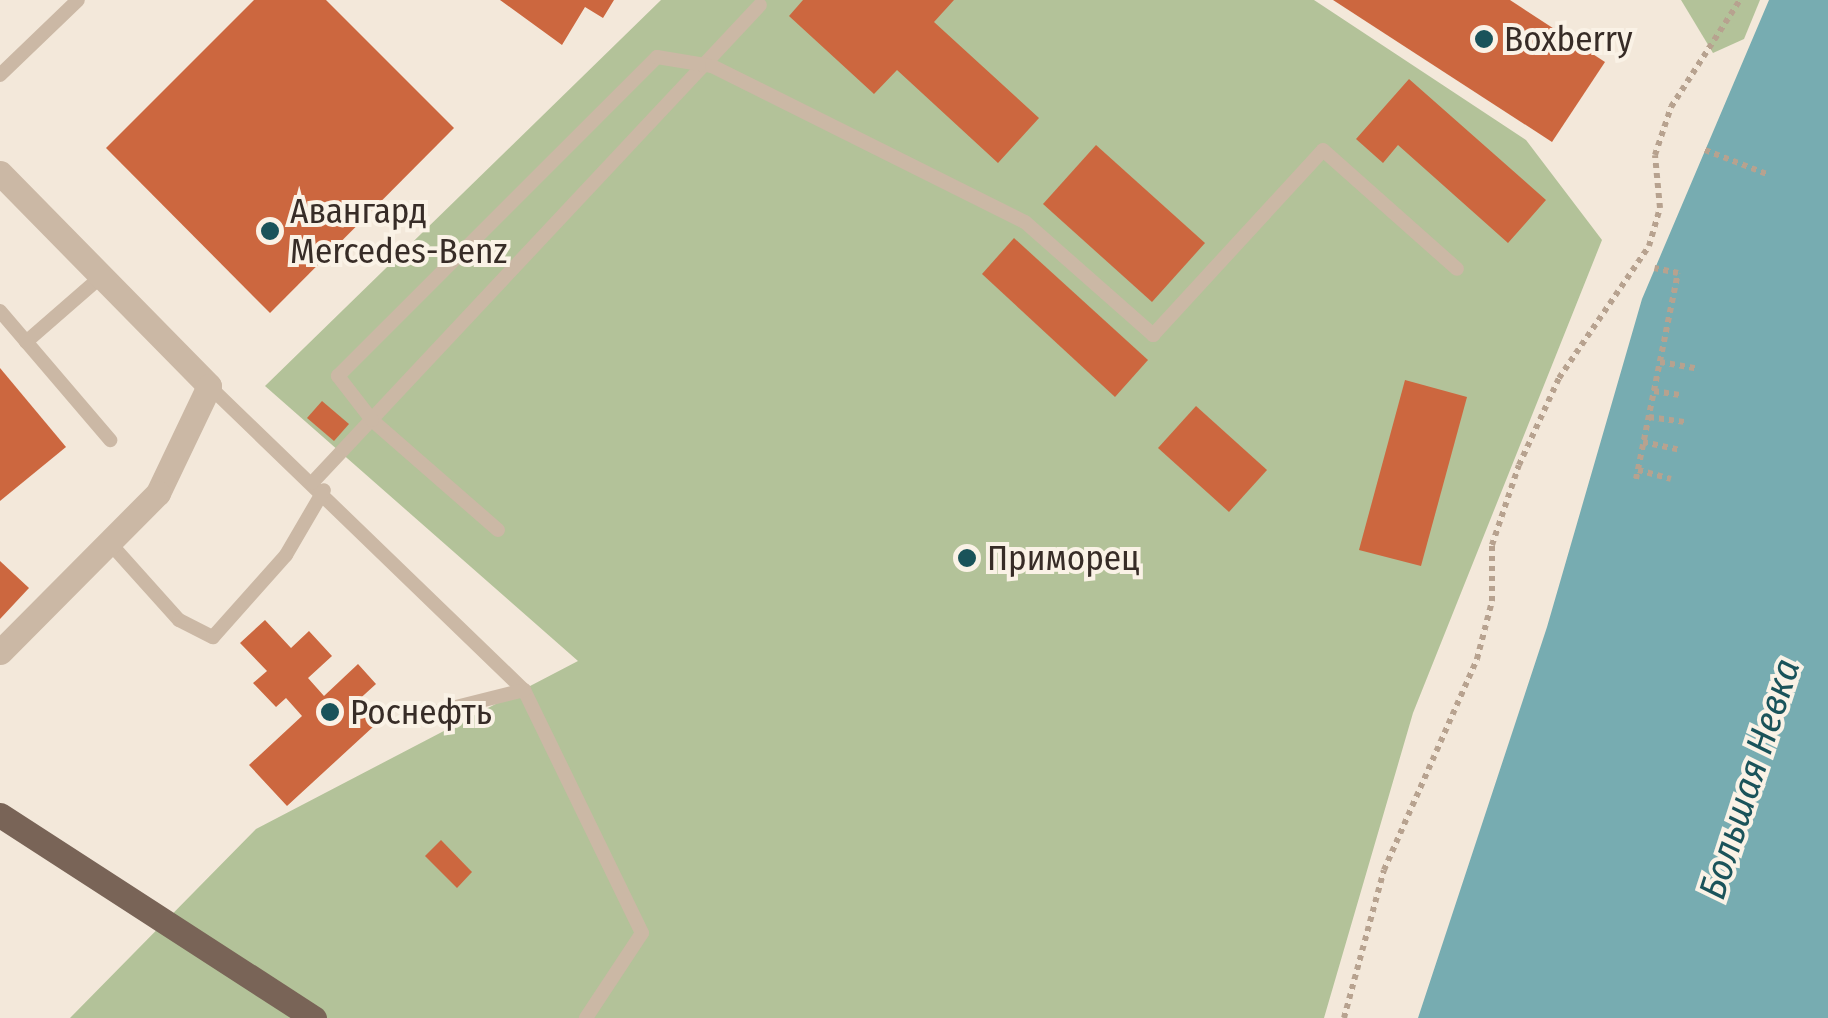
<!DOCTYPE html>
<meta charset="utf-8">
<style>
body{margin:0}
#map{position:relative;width:1828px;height:1018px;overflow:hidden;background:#f3e8da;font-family:"Fira Sans Condensed",sans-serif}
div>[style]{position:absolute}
.green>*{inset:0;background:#b3c299}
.water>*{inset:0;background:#77acb1}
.building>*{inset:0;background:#cc673f}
.path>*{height:6px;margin-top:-3px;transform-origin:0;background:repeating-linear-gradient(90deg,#b7a28f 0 5px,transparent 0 10px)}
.lane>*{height:14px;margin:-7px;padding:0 7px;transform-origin:7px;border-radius:7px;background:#cbb8a5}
.street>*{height:25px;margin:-12.5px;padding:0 12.5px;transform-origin:12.5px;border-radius:12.5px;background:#cbb8a5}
.primary>*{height:25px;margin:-12.5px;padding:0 12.5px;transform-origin:12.5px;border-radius:12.5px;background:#796457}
.dots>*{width:28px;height:28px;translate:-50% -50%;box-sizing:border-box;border:5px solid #faf2e6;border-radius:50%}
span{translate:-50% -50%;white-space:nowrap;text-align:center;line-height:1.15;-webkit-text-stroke:8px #faf2e6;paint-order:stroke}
.poi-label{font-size:35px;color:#372c27}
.left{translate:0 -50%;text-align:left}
.water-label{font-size:38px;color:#1a535a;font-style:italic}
</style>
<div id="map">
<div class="green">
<i style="clip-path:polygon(661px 0,1314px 0,1526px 140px,1602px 240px,1413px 713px,1324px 1018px,70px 1018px,256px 829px,578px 661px,265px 386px)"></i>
<i style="clip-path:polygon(1681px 0,1760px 0,1744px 39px,1713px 53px)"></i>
</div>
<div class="water">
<i style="clip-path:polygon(1769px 0,1828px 0,1828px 1018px,1418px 1018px,1547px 627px,1642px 299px)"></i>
</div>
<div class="building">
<i style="clip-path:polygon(254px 0,326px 0,454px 128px,270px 313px,106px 148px)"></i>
<i style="clip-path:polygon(500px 0,614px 0,603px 18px,585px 7px,562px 45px)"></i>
<i style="clip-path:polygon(803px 0,954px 0,934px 22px,1039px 118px,998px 163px,897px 70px,874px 94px,789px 16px)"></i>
<i style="clip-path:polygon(1333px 0,1510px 0,1605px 62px,1552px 142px)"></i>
<i style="clip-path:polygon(1409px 79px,1546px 200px,1508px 243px,1398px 145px,1383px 163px,1356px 139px)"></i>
<i style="clip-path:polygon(1096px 145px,1205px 243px,1152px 302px,1043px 204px)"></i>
<i style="clip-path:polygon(1014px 238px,1148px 360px,1115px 397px,982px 274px)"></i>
<i style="clip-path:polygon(0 368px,66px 447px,0 501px)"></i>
<i style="clip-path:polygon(1405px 380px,1467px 397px,1421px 566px,1359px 550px)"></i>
<i style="clip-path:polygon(322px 401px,349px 424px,334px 441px,307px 418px)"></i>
<i style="clip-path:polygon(1196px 406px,1267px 470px,1229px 512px,1158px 448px)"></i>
<i style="clip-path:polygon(0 561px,29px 588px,0 619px)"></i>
<i style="clip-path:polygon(265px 620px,291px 648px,309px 631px,332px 656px,308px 678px,324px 696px,358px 664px,376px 684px,354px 704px,374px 726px,287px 806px,249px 765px,302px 716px,286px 698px,276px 707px,253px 683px,267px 671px,240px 643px)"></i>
<i style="clip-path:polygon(441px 840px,472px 872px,457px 888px,425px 856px)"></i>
</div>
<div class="path">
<i style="left:1705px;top:150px;width:69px;rotate:21.3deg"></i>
<i style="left:1660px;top:362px;width:36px;rotate:10deg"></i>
<i style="left:1654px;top:391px;width:26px;rotate:9deg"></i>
<i style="left:1649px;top:417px;width:37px;rotate:8deg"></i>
<i style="left:1643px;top:442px;width:39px;rotate:12deg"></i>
<i style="left:1638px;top:470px;width:34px;rotate:15deg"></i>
<i style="left:1636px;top:479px;width:210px;rotate:-78.5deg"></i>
<i style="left:1678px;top:273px;width:24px;rotate:-168deg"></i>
<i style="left:1344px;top:1018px;width:153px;rotate:-74.9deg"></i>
<i style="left:1384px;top:870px;width:231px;rotate:-66.2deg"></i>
<i style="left:1477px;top:659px;width:60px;rotate:-75.5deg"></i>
<i style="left:1492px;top:601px;width:56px;rotate:-90deg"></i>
<i style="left:1492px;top:545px;width:84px;rotate:-71.4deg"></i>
<i style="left:1519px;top:465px;width:96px;rotate:-65.3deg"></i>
<i style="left:1559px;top:378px;width:160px;rotate:-55.7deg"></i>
<i style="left:1649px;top:246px;width:40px;rotate:-74deg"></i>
<i style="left:1660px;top:208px;width:53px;rotate:-95.4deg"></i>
<i style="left:1655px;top:155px;width:51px;rotate:-71.6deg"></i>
<i style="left:1671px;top:107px;width:127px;rotate:-57.2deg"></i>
</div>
<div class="lane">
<i style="left:0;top:75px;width:108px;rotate:-43.9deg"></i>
<i style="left:0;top:311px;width:170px;rotate:49.5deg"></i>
<i style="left:26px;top:342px;width:102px;rotate:-41deg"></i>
<i style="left:209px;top:386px;width:438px;rotate:44deg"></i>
<i style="left:524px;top:690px;width:270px;rotate:64.1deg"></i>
<i style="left:642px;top:933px;width:102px;rotate:123.4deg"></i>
<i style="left:312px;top:483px;width:655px;rotate:-46.86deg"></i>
<i style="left:498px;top:530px;width:167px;rotate:-138.9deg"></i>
<i style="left:372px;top:420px;width:56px;rotate:-127.7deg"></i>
<i style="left:338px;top:376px;width:451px;rotate:-45deg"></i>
<i style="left:657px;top:57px;width:56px;rotate:9.3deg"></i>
<i style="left:712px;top:66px;width:350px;rotate:26.5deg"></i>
<i style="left:1025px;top:222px;width:171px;rotate:41.4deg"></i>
<i style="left:1153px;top:335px;width:251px;rotate:-47.4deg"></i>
<i style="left:1323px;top:150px;width:179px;rotate:41.6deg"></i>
<i style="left:108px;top:541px;width:106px;rotate:48.1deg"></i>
<i style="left:179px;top:620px;width:38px;rotate:27deg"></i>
<i style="left:213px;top:637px;width:110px;rotate:-48.3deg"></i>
<i style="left:286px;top:555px;width:75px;rotate:-59.7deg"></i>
<i style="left:404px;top:720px;width:124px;rotate:-14deg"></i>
</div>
<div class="street">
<i style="left:0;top:173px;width:298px;rotate:45.5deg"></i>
<i style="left:209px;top:386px;width:119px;rotate:115.5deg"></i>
<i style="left:158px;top:493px;width:224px;rotate:134.8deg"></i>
</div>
<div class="primary">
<i style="left:0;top:815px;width:374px;rotate:32.9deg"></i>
</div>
<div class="dots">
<i style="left:1484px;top:39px;background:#1a535a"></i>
<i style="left:270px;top:231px;background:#1a535a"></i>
<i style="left:967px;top:558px;background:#1a535a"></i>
<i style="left:330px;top:712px;background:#1a535a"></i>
</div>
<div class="poi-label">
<span class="left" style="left:1504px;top:39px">Boxberry</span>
<span class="left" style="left:290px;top:231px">Авангард<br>Mercedes-Benz</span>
<span class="left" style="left:987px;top:558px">Приморец</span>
<span class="left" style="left:350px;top:712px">Роснефть</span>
</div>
<div class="water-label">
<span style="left:1750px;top:779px;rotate:-72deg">Большая Невка</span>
</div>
</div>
